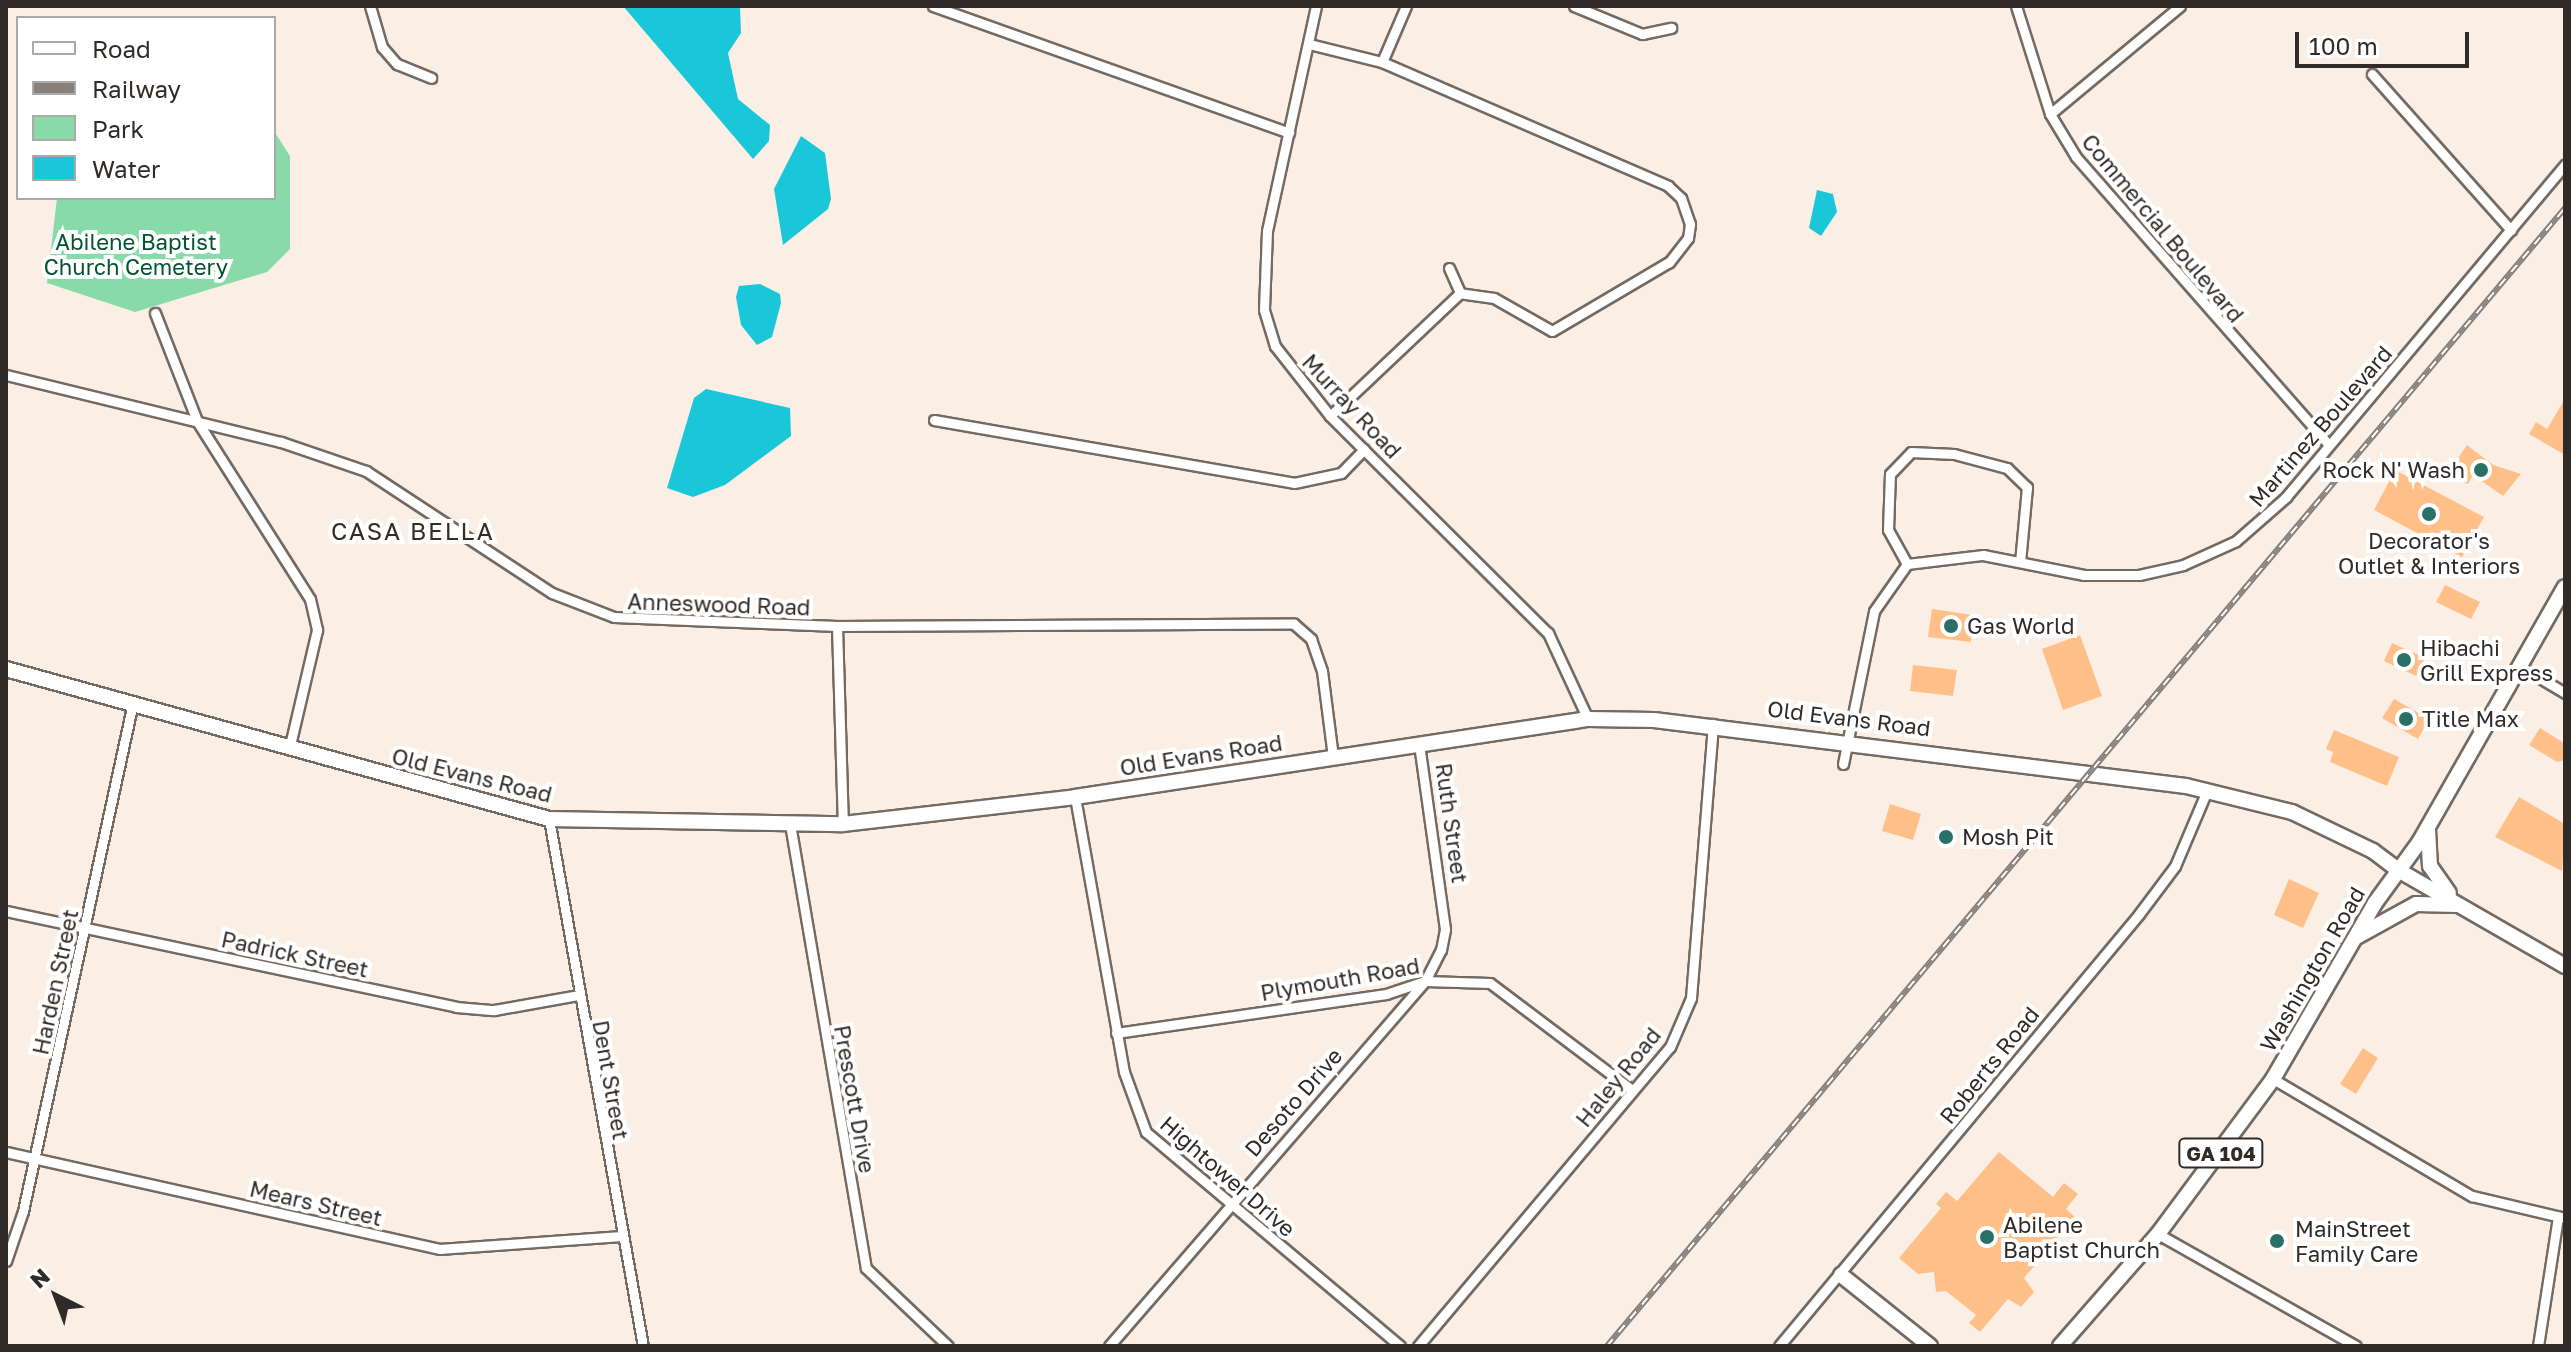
<!DOCTYPE html>
<style>
body{margin:0}
#map{position:relative;width:2571px;height:1352px;overflow:hidden;background:#fbefe5;font-family:"Golos Text",sans-serif}
div>[style]{position:absolute}
.green>*{inset:0;background:#88daa8}
.water>*{inset:0;background:#1ac7d8}
.building>*{inset:0;background:#ffbf89}
.roads{filter:drop-shadow(2px 0 #756a62) drop-shadow(-2px 0 #756a62) drop-shadow(0 2px #756a62) drop-shadow(0 -2px #756a62)}
.street>*{height:9px;margin:-4.5px;padding:0 4.5px;transform-origin:4.5px;border-radius:4.5px;background:#fff}
.secondary>*{height:14px;margin:-7px;padding:0 7px;transform-origin:7px;border-radius:7px;background:#fff}
.primary>*{height:14px;margin:-7px;padding:0 7px;transform-origin:7px;border-radius:7px;background:#fff}
.rail>*{height:6px;margin-top:-3px;transform-origin:0;background:repeating-linear-gradient(90deg,#fff 0 9px,#877f79 0 18px);box-sizing:border-box;border-block:2px solid #877f79}
.dots>*{width:22px;height:22px;translate:-50% -50%;box-sizing:border-box;border:4px solid #fff;border-radius:50%}
span{translate:-50% -50%;white-space:nowrap;text-align:center;line-height:1.15;-webkit-text-stroke:8px #fff;paint-order:stroke}
.shield-label span{padding:2px 6px;background:#fff;border:2px solid;border-radius:6px;-webkit-text-stroke-width:0}
.shield-label{font-size:20px;color:#302b28;font-weight:700}
.street-label{font-size:22px;color:#302b28}
.park-label{font-size:22px;color:#015430}
.poi-label{font-size:22px;color:#302b28}
.right{translate:-100% -50%;text-align:right}
.left{translate:0 -50%;text-align:left}
.neighbourhood-label{font-size:24px;color:#352c25;letter-spacing:2px}
.frame{position:absolute;inset:0;border:8px solid #302b28;pointer-events:none}
.legend{position:absolute;left:16px;top:16px;width:260px;height:184px;box-sizing:border-box;background:#fff;border:2px solid #acaaa9;margin:0;padding:10px 14px;list-style:none;font-size:24px;color:#302b28}
.legend li{display:flex;align-items:center;gap:16px;height:40px}
.legend b{width:40px;border:2px solid #acaaa9}
.north{position:absolute;left:16px;top:1256px;width:80px;height:80px;-webkit-text-stroke:6px #fff;paint-order:stroke;rotate:318deg;font-size:22px;font-weight:700;line-height:32px;text-align:center;color:#302b28}
.north::after{content:'';display:block;margin:auto;width:28px;height:36px;background:#302b28;clip-path:polygon(50% 0,100% 100%,50% 72%,0 100%)}
.scale{position:absolute;left:2295px;top:32px;width:174px;height:36px;box-sizing:border-box;border:4px solid #302b28;border-top:0;padding-left:10px;font-size:24px;line-height:28px;white-space:nowrap;color:#302b28;-webkit-text-stroke:6px #fff;paint-order:stroke}
</style>
<div id="map">
<div class="green">
<i style="clip-path:polygon(274px 131px,290px 156px,290px 249px,267px 272px,135px 312px,47px 283px,57px 198px,274px 198px)"></i>
</div>
<div class="water">
<i style="clip-path:polygon(623px 6px,740px 6px,741px 33px,728px 53px,738px 99px,770px 125px,769px 141px,753px 159px)"></i>
<i style="clip-path:polygon(801px 136px,825px 153px,831px 199px,828px 209px,783px 245px,774px 189px)"></i>
<i style="clip-path:polygon(1817px 190px,1833px 194px,1837px 212px,1821px 236px,1809px 228px)"></i>
<i style="clip-path:polygon(760px 284px,780px 294px,781px 303px,772px 337px,757px 345px,741px 325px,736px 297px,739px 286px)"></i>
<i style="clip-path:polygon(706px 389px,790px 408px,791px 436px,725px 485px,693px 497px,667px 488px,694px 398px)"></i>
</div>
<div class="building">
<i style="clip-path:polygon(2565px 399px,2565px 455px,2529px 434px,2536px 422px,2547px 429px)"></i>
<i style="clip-path:polygon(2467px 445px,2493px 465px,2521px 474px,2503px 496px,2473px 475px,2468px 484px,2448px 473px)"></i>
<i style="clip-path:polygon(2395px 470px,2484px 517px,2462px 557px,2374px 510px)"></i>
<i style="clip-path:polygon(2445px 585px,2480px 602px,2471px 619px,2436px 602px)"></i>
<i style="clip-path:polygon(1932px 609px,1973px 615px,1971px 642px,1928px 637px)"></i>
<i style="clip-path:polygon(2080px 635px,2102px 696px,2063px 710px,2042px 649px)"></i>
<i style="clip-path:polygon(2392px 643px,2425px 658px,2416px 676px,2384px 661px)"></i>
<i style="clip-path:polygon(1913px 665px,1957px 670px,1953px 696px,1910px 691px)"></i>
<i style="clip-path:polygon(2394px 699px,2429px 719px,2418px 739px,2382px 718px)"></i>
<i style="clip-path:polygon(2540px 728px,2564px 743px,2565px 760px,2557px 762px,2529px 745px)"></i>
<i style="clip-path:polygon(2334px 730px,2399px 757px,2387px 786px,2330px 762px,2333px 752px,2326px 749px)"></i>
<i style="clip-path:polygon(2519px 797px,2565px 824px,2562px 871px,2495px 837px)"></i>
<i style="clip-path:polygon(1890px 804px,1921px 814px,1913px 840px,1882px 831px)"></i>
<i style="clip-path:polygon(2289px 879px,2319px 893px,2303px 928px,2274px 915px)"></i>
<i style="clip-path:polygon(2363px 1048px,2378px 1058px,2356px 1094px,2340px 1084px)"></i>
<i style="clip-path:polygon(1999px 1152px,2053px 1197px,2064px 1183px,2078px 1194px,2066px 1209px,2075px 1217px,2024px 1278px,2034px 1292px,2021px 1307px,2008px 1299px,1980px 1332px,1969px 1323px,1976px 1315px,1946px 1291px,1936px 1292px,1934px 1272px,1918px 1274px,1899px 1258px,1941px 1208px,1936px 1204px,1946px 1192px,1957px 1201px)"></i>
</div>
<div class="roads">
<div class="street">
<i style="left:370px;top:6px;width:43px;rotate:73.7deg"></i>
<i style="left:382px;top:47px;width:23px;rotate:49deg"></i>
<i style="left:397px;top:64px;width:37px;rotate:22deg"></i>
<i style="left:933px;top:6px;width:378px;rotate:19.6deg"></i>
<i style="left:1316px;top:6px;width:230px;rotate:102.3deg"></i>
<i style="left:1267px;top:231px;width:79px;rotate:92.2deg"></i>
<i style="left:1264px;top:310px;width:38px;rotate:73deg"></i>
<i style="left:1275px;top:346px;width:89px;rotate:51.8deg"></i>
<i style="left:1330px;top:416px;width:308px;rotate:44.9deg"></i>
<i style="left:1548px;top:633px;width:95px;rotate:65.1deg"></i>
<i style="left:1574px;top:6px;width:74px;rotate:22.4deg"></i>
<i style="left:1642px;top:34px;width:30px;rotate:-12deg"></i>
<i style="left:2016px;top:6px;width:113px;rotate:72.5deg"></i>
<i style="left:2050px;top:114px;width:50px;rotate:58.8deg"></i>
<i style="left:2076px;top:157px;width:383px;rotate:48.7deg"></i>
<i style="left:1309px;top:44px;width:75px;rotate:13.9deg"></i>
<i style="left:1382px;top:62px;width:312px;rotate:23.4deg"></i>
<i style="left:1668px;top:186px;width:18px;rotate:43deg"></i>
<i style="left:1681px;top:198px;width:28px;rotate:71deg"></i>
<i style="left:1690px;top:224px;width:14px;rotate:98deg"></i>
<i style="left:1688px;top:238px;width:31px;rotate:128deg"></i>
<i style="left:1669px;top:262px;width:136px;rotate:149.5deg"></i>
<i style="left:1552px;top:331px;width:67px;rotate:-150.4deg"></i>
<i style="left:1494px;top:298px;width:34px;rotate:-172deg"></i>
<i style="left:1460px;top:293px;width:179px;rotate:136.6deg"></i>
<i style="left:1382px;top:62px;width:61px;rotate:-66.8deg"></i>
<i style="left:2372px;top:74px;width:209px;rotate:48.3deg"></i>
<i style="left:2050px;top:114px;width:169px;rotate:-39.7deg"></i>
<i style="left:1449px;top:268px;width:27px;rotate:66deg"></i>
<i style="left:155px;top:313px;width:116px;rotate:68.7deg"></i>
<i style="left:197px;top:421px;width:211px;rotate:57.6deg"></i>
<i style="left:310px;top:599px;width:32px;rotate:77deg"></i>
<i style="left:317px;top:630px;width:122px;rotate:103.2deg"></i>
<i style="left:6px;top:375px;width:283px;rotate:13.7deg"></i>
<i style="left:281px;top:442px;width:90px;rotate:18.8deg"></i>
<i style="left:366px;top:471px;width:222px;rotate:33.3deg"></i>
<i style="left:552px;top:593px;width:66px;rotate:21.2deg"></i>
<i style="left:614px;top:617px;width:223px;rotate:2.3deg"></i>
<i style="left:837px;top:626px;width:457px;rotate:-0.3deg"></i>
<i style="left:1294px;top:624px;width:23px;rotate:41deg"></i>
<i style="left:1311px;top:639px;width:34px;rotate:71deg"></i>
<i style="left:1322px;top:671px;width:87px;rotate:82.7deg"></i>
<i style="left:934px;top:420px;width:365px;rotate:9.9deg"></i>
<i style="left:1294px;top:483px;width:48px;rotate:-12deg"></i>
<i style="left:1341px;top:473px;width:33px;rotate:-46deg"></i>
<i style="left:1907px;top:564px;width:39px;rotate:-119deg"></i>
<i style="left:1888px;top:530px;width:56px;rotate:-88deg"></i>
<i style="left:1890px;top:474px;width:30px;rotate:-46deg"></i>
<i style="left:1911px;top:452px;width:43px;rotate:2.7deg"></i>
<i style="left:1954px;top:454px;width:55px;rotate:14.8deg"></i>
<i style="left:2007px;top:468px;width:28px;rotate:44deg"></i>
<i style="left:2027px;top:487px;width:75px;rotate:95.3deg"></i>
<i style="left:837px;top:626px;width:198px;rotate:88.3deg"></i>
<i style="left:2518px;top:665px;width:55px;rotate:30.8deg"></i>
<i style="left:1843px;top:764px;width:156px;rotate:-78.5deg"></i>
<i style="left:1874px;top:611px;width:57px;rotate:-54.9deg"></i>
<i style="left:1907px;top:564px;width:77px;rotate:-6.8deg"></i>
<i style="left:1983px;top:555px;width:103px;rotate:11.2deg"></i>
<i style="left:2084px;top:575px;width:55px"></i>
<i style="left:2139px;top:575px;width:45px;rotate:-12.8deg"></i>
<i style="left:2183px;top:565px;width:58px;rotate:-24.4deg"></i>
<i style="left:2236px;top:541px;width:67px;rotate:-41.3deg"></i>
<i style="left:2286px;top:497px;width:434px;rotate:-50deg"></i>
<i style="left:1075px;top:797px;width:279px;rotate:79.9deg"></i>
<i style="left:1124px;top:1072px;width:64px;rotate:69.9deg"></i>
<i style="left:1146px;top:1132px;width:332px;rotate:40.1deg"></i>
<i style="left:549px;top:819px;width:535px;rotate:79.89deg"></i>
<i style="left:790px;top:824px;width:450px;rotate:80.3deg"></i>
<i style="left:866px;top:1268px;width:113px;rotate:43.6deg"></i>
<i style="left:6px;top:911px;width:460px;rotate:12deg"></i>
<i style="left:456px;top:1007px;width:38px;rotate:5deg"></i>
<i style="left:494px;top:1010px;width:85px;rotate:-10.1deg"></i>
<i style="left:1116px;top:1033px;width:273px;rotate:-8.2deg"></i>
<i style="left:1386px;top:994px;width:41px;rotate:-18.4deg"></i>
<i style="left:1425px;top:981px;width:65px;rotate:1.8deg"></i>
<i style="left:1490px;top:983px;width:178px;rotate:37deg"></i>
<i style="left:2273px;top:1079px;width:231px;rotate:30.5deg"></i>
<i style="left:2472px;top:1196px;width:96px;rotate:13.3deg"></i>
<i style="left:6px;top:1152px;width:445px;rotate:12.6deg"></i>
<i style="left:440px;top:1249px;width:181px;rotate:-4.1deg"></i>
<i style="left:2158px;top:1234px;width:227px;rotate:29.5deg"></i>
<i style="left:6px;top:1261px;width:53px;rotate:-71.2deg"></i>
<i style="left:23px;top:1211px;width:516px;rotate:-77.8deg"></i>
<i style="left:1109px;top:1346px;width:483px;rotate:-49.1deg"></i>
<i style="left:1425px;top:981px;width:35px;rotate:-63deg"></i>
<i style="left:1441px;top:950px;width:21px;rotate:-79deg"></i>
<i style="left:1445px;top:929px;width:186px;rotate:-98deg"></i>
<i style="left:1418px;top:1346px;width:391px;rotate:-49.9deg"></i>
<i style="left:1670px;top:1047px;width:53px;rotate:-66.8deg"></i>
<i style="left:1691px;top:998px;width:275px;rotate:-85.4deg"></i>
<i style="left:1779px;top:1346px;width:562px;rotate:-50.19deg"></i>
<i style="left:2139px;top:914px;width:60px;rotate:-53.1deg"></i>
<i style="left:2175px;top:866px;width:79px;rotate:-67deg"></i>
<i style="left:2538px;top:1346px;width:131px;rotate:-81.2deg"></i>
</div>
<div class="secondary">
<i style="left:6px;top:669px;width:563px;rotate:15.44deg"></i>
<i style="left:549px;top:819px;width:294px;rotate:1deg"></i>
<i style="left:843px;top:824px;width:234px;rotate:-6.6deg"></i>
<i style="left:1075px;top:797px;width:519px;rotate:-8.65deg"></i>
<i style="left:1588px;top:719px;width:66px;rotate:0.9deg"></i>
<i style="left:1654px;top:720px;width:536px;rotate:7.07deg"></i>
<i style="left:2186px;top:786px;width:109px;rotate:13.8deg"></i>
<i style="left:2292px;top:812px;width:90px;rotate:25.7deg"></i>
<i style="left:2373px;top:851px;width:31px;rotate:37deg"></i>
<i style="left:1841px;top:1275px;width:114px;rotate:38.6deg"></i>
</div>
<div class="primary">
<i style="left:2428px;top:829px;width:37px;rotate:87deg"></i>
<i style="left:2430px;top:866px;width:33px;rotate:55deg"></i>
<i style="left:2398px;top:870px;width:193px;rotate:29.9deg"></i>
<i style="left:2358px;top:936px;width:66px;rotate:-28.9deg"></i>
<i style="left:2416px;top:904px;width:41px;rotate:1.4deg"></i>
<i style="left:2060px;top:1346px;width:149px;rotate:-48.8deg"></i>
<i style="left:2158px;top:1234px;width:193px;rotate:-53.4deg"></i>
<i style="left:2273px;top:1079px;width:203px;rotate:-59.9deg"></i>
<i style="left:2375px;top:903px;width:77px;rotate:-54deg"></i>
<i style="left:2420px;top:841px;width:292px;rotate:-60.3deg"></i>
</div>
</div>
<div class="rail">
<i style="left:1607px;top:1346px;width:1488px;rotate:-49.91deg"></i>
</div>
<div class="dots">
<i style="left:2481px;top:470px;background:#297066"></i>
<i style="left:2429px;top:514px;background:#297066"></i>
<i style="left:1951px;top:626px;background:#297066"></i>
<i style="left:2404px;top:660px;background:#297066"></i>
<i style="left:2406px;top:719px;background:#297066"></i>
<i style="left:1946px;top:837px;background:#297066"></i>
<i style="left:1987px;top:1237px;background:#297066"></i>
<i style="left:2277px;top:1241px;background:#297066"></i>
</div>
<div class="shield-label">
<span style="left:2221px;top:1153px">GA 104</span>
</div>
<div class="street-label">
<span style="left:2163px;top:228px;rotate:50deg">Commercial Boulevard</span>
<span style="left:1352px;top:406px;rotate:47deg">Murray Road</span>
<span style="left:2320px;top:426px;rotate:-49deg">Martinez Boulevard</span>
<span style="left:719px;top:604px;rotate:2deg">Anneswood Road</span>
<span style="left:1849px;top:718px;rotate:7deg">Old Evans Road</span>
<span style="left:1201px;top:755px;rotate:-9deg">Old Evans Road</span>
<span style="left:472px;top:775px;rotate:14deg">Old Evans Road</span>
<span style="left:1452px;top:823px;rotate:82deg">Ruth Street</span>
<span style="left:295px;top:954px;rotate:12deg">Padrick Street</span>
<span style="left:2312px;top:969px;rotate:-60deg">Washington Road</span>
<span style="left:1340px;top:979px;rotate:-10deg">Plymouth Road</span>
<span style="left:55px;top:982px;rotate:-78deg">Harden Street</span>
<span style="left:1989px;top:1065px;rotate:-51deg">Roberts Road</span>
<span style="left:1618px;top:1077px;rotate:-51deg">Haley Road</span>
<span style="left:611px;top:1080px;rotate:80deg">Dent Street</span>
<span style="left:855px;top:1099px;rotate:80deg">Prescott Drive</span>
<span style="left:1293px;top:1102px;rotate:-49deg">Desoto Drive</span>
<span style="left:1228px;top:1176px;rotate:41deg">Hightower Drive</span>
<span style="left:316px;top:1203px;rotate:13deg">Mears Street</span>
</div>
<div class="park-label">
<span style="left:136px;top:254px">Abilene Baptist<br>Church Cemetery</span>
</div>
<div class="poi-label">
<span class="right" style="left:2465px;top:470px">Rock N' Wash</span>
<span style="left:2429px;top:553px">Decorator's<br>Outlet &amp; Interiors</span>
<span class="left" style="left:1967px;top:626px">Gas World</span>
<span class="left" style="left:2420px;top:660px">Hibachi<br>Grill Express</span>
<span class="left" style="left:2422px;top:719px">Title Max</span>
<span class="left" style="left:1962px;top:837px">Mosh Pit</span>
<span class="left" style="left:2003px;top:1237px">Abilene<br>Baptist Church</span>
<span class="left" style="left:2295px;top:1241px">MainStreet<br>Family Care</span>
</div>
<div class="neighbourhood-label">
<span style="left:413px;top:531px">CASA BELLA</span>
</div>
<div class="frame"></div>
<ul class="legend">
<li><b style="height:10px;background:#fff"></b>Road</li>
<li><b style="height:10px;background:#877f79"></b>Railway</li>
<li><b style="height:22px;background:#88daa8"></b>Park</li>
<li><b style="height:22px;background:#1ac7d8"></b>Water</li>
</ul>
<div class="north">N</div>
<div class="scale">100 m</div>
</div>
